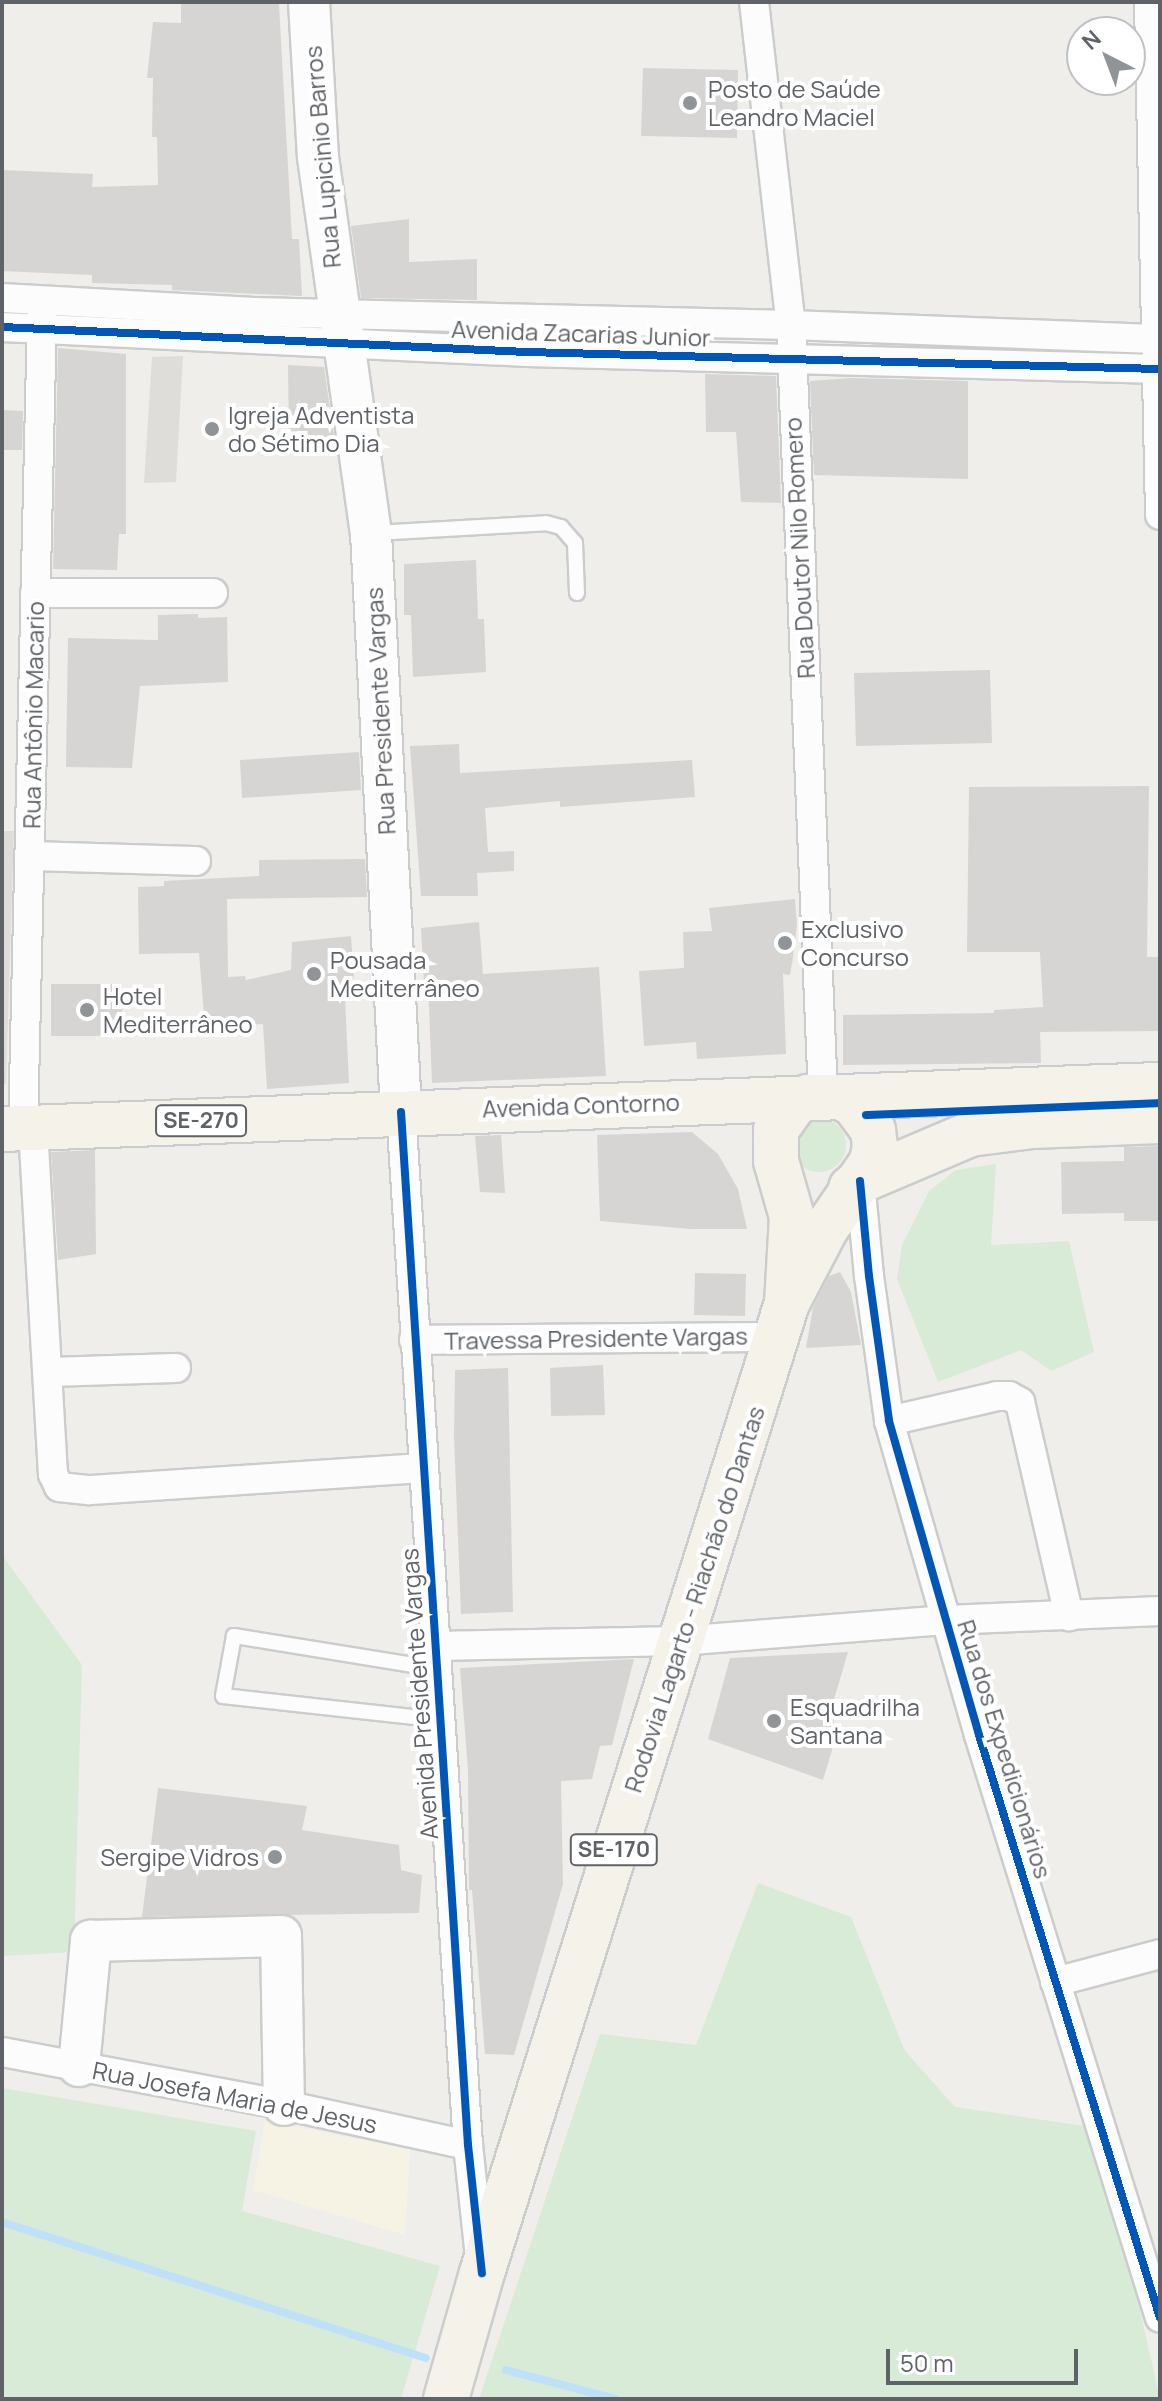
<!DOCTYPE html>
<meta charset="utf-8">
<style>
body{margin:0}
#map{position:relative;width:1162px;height:2401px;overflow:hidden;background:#efeeea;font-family:Manrope,sans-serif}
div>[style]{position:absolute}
.commercial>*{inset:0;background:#f7f3e4}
.industrial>*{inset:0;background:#dfddda}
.green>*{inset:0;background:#d8ebd6}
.round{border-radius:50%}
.stream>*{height:8px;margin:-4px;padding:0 4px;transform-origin:4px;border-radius:4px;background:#bfe0f9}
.building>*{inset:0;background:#d6d5d3}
.roads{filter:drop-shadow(2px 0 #cbcccc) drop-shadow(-2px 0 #cbcccc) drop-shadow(0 2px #cbcccc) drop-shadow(0 -2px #cbcccc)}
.lane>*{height:14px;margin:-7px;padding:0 7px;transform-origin:7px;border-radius:7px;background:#fdfcfc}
.street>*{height:28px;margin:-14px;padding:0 14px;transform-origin:14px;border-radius:14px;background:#fdfcfc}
.secondary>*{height:40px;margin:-20px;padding:0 20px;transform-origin:20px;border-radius:20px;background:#fdfcfc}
.primary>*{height:44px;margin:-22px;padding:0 22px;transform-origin:22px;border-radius:22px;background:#f4f2e9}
.cycleway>*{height:8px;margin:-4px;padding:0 4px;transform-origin:4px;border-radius:4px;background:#0057b8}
.dots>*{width:22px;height:22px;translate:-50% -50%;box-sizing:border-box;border:4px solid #fff;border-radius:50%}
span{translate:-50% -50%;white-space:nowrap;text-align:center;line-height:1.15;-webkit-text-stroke:8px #fff;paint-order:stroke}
.shield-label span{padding:2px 6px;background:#fff;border:2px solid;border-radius:6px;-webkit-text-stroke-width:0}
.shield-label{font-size:22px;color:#5f6368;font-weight:700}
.poi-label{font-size:24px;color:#5f6368}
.left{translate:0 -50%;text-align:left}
.right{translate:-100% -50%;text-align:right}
.street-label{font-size:24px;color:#5f6368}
.frame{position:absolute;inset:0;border:4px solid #5f6368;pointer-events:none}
.north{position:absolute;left:1066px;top:16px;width:80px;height:80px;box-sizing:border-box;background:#fff;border:2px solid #bfc1c3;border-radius:50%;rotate:318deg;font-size:22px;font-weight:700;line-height:32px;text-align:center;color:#5f6368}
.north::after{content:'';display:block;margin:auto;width:28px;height:36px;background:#919496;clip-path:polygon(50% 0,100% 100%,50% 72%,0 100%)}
.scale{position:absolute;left:886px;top:2349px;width:192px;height:36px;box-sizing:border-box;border:4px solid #5f6368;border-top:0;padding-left:10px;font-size:24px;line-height:28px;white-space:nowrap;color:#5f6368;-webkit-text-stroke:6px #fff;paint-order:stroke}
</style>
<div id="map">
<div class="commercial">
<i style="clip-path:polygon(265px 2121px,410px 2149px,405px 2235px,253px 2190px)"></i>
</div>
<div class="industrial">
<i style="clip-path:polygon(183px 356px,176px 482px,144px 483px,152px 357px)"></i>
<i style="clip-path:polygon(2px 831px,14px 831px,6px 1083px,2px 1086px)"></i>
</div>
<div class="green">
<i class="round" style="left:792px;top:1118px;width:54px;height:54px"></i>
<i style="clip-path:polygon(996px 1164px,991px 1245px,1069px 1241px,1094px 1352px,1051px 1371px,1021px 1350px,938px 1382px,897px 1279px,902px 1245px,929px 1191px,956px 1170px)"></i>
<i style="clip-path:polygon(2px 1555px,82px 1665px,74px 1952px,2px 1956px)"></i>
<i style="clip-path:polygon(758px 1883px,851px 1917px,905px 2051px,955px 2107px,1099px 2128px,1160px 2399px,479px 2399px,600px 2034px,696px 2045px)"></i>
<i style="clip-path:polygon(2px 2088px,256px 2131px,242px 2211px,440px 2266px,401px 2399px,2px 2399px)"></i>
</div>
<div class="stream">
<i style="left:2px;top:2222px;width:445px;rotate:17.8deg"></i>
<i style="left:506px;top:2370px;width:114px;rotate:14.8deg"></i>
</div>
<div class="building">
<i style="clip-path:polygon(181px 2px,279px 4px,292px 239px,299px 239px,302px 296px,172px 290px,172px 285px,92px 283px,92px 275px,2px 271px,2px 170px,93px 174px,92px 187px,158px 185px,157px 137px,152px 137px,153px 78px,147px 78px,153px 22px,181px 23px)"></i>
<i style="clip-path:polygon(643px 68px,738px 70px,737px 138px,641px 136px)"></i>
<i style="clip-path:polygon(409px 219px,409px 262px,477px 259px,477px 300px,361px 298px,351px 226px)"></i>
<i style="clip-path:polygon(58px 348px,126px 354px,126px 534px,119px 534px,117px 570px,53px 569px)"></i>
<i style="clip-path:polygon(288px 365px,324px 367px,336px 451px,289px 449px)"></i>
<i style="clip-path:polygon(705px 374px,776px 376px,781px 503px,741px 502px,736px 432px,706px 432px)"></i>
<i style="clip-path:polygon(851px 378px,968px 381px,968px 479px,814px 475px,810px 381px)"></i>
<i style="clip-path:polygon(2px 410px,23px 411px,22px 450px,2px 450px)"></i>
<i style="clip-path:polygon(476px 560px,478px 619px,484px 619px,486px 672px,413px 677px,411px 615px,404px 615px,404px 564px)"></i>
<i style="clip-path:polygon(198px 614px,198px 618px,227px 617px,228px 682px,140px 686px,132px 768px,66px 767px,68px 638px,158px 640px,158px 615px)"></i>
<i style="clip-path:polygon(990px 670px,992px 743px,856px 746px,854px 673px)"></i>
<i style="clip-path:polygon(459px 744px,460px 773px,692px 760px,695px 797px,560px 807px,560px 801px,485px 808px,488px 852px,514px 851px,514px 871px,477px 873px,478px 896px,421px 896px,410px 746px)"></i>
<i style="clip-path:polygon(359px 752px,361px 790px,242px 798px,240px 760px)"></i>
<i style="clip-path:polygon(1149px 786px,1147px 957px,1160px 957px,1160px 1031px,1040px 1032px,1041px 1063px,843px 1065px,843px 1015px,994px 1013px,994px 1010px,1043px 1007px,1040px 952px,967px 952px,969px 787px)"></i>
<i style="clip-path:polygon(365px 859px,367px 897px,227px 899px,228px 977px,245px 976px,246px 980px,291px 970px,292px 942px,351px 936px,354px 977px,345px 998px,349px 1083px,267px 1089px,263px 1024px,205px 1028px,199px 953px,139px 954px,138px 887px,164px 886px,164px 881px,259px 876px,259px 860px)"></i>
<i style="clip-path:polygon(795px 899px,797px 925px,793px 957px,790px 975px,783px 974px,786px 1054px,697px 1059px,696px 1042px,644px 1046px,639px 971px,684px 968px,683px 932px,712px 931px,709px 908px)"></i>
<i style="clip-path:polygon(479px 922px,483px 974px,599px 967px,606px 1076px,432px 1083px,428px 983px,424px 983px,421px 928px)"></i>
<i style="clip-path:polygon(51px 984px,122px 984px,122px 1036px,51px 1036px)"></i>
<i style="clip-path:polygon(692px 1132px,718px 1154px,738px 1189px,747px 1229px,690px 1229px,600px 1221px,597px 1135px)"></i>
<i style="clip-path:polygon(501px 1135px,505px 1193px,480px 1192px,475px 1136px)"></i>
<i style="clip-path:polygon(1160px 1146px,1160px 1221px,1124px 1221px,1124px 1213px,1062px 1214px,1061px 1162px,1124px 1161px,1124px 1147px)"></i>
<i style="clip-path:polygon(95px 1150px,96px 1254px,58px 1260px,51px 1152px)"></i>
<i style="clip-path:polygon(840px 1272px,851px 1292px,861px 1345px,806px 1348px,813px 1307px,829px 1276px)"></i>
<i style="clip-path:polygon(695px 1273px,746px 1274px,745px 1316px,694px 1315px)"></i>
<i style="clip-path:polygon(603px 1365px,605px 1415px,551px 1416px,550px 1368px)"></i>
<i style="clip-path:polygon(508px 1368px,513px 1612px,461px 1614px,454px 1437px,455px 1370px)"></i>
<i style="clip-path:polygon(848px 1652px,833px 1703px,835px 1740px,823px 1780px,708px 1739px,730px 1658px)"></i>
<i style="clip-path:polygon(634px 1659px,612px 1745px,600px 1746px,592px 1779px,561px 1781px,563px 1884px,514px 2055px,485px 2054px,472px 1890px,469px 1890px,468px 1770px,460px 1668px)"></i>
<i style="clip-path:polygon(158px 1788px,307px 1806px,302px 1830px,399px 1845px,401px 1870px,422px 1875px,419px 1913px,142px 1917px)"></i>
</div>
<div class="roads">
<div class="lane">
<i style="left:375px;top:533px;width:171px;rotate:-3.3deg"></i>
<i style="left:546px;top:523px;width:16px;rotate:15deg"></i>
<i style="left:561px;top:527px;width:21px;rotate:49deg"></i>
<i style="left:575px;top:543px;width:50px;rotate:87.7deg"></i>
<i style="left:438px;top:1669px;width:207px;rotate:-170.8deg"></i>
<i style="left:234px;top:1636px;width:61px;rotate:100.4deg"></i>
<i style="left:223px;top:1696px;width:220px;rotate:6.3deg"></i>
</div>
<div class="street">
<i style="left:754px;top:2px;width:325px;rotate:83.5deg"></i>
<i style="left:791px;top:325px;width:772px;rotate:87.62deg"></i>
<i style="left:1149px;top:2px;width:513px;rotate:88.77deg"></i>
<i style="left:2px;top:298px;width:252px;rotate:3.2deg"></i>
<i style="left:254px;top:312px;width:537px;rotate:1.39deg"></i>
<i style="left:791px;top:325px;width:369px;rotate:2.2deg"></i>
<i style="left:2px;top:327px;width:526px;rotate:2.73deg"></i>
<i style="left:527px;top:352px;width:633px;rotate:1.54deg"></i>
<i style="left:35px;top:593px;width:178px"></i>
<i style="left:29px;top:856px;width:167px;rotate:1.7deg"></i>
<i style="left:401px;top:1112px;width:1035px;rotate:86.29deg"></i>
<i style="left:468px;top:2145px;width:113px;rotate:83.9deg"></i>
<i style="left:33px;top:1128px;width:347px;rotate:86.7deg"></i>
<i style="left:53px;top:1474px;width:14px;rotate:65deg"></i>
<i style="left:59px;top:1487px;width:31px;rotate:6deg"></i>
<i style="left:90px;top:1490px;width:334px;rotate:-3.8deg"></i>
<i style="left:23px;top:1129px;width:815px;rotate:-88.66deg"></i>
<i style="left:860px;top:1181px;width:95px;rotate:84.6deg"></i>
<i style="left:869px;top:1276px;width:146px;rotate:82.1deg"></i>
<i style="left:889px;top:1421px;width:327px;rotate:74deg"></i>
<i style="left:979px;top:1735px;width:610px;rotate:72.75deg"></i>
<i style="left:414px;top:1340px;width:364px;rotate:-0.5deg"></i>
<i style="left:49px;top:1372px;width:127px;rotate:-1.8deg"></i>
<i style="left:889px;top:1421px;width:111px;rotate:-13deg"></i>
<i style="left:997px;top:1396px;width:12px"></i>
<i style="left:1009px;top:1396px;width:13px;rotate:29deg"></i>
<i style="left:1020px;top:1402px;width:220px;rotate:77.1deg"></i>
<i style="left:436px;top:1646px;width:243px;rotate:-1.2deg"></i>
<i style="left:679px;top:1641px;width:268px;rotate:-4.5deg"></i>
<i style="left:946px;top:1620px;width:214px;rotate:-2.4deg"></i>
<i style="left:1055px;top:1982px;width:109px;rotate:-14.9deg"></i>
<i style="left:2px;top:2052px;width:287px;rotate:10.6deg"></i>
<i style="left:284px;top:2105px;width:188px;rotate:12.3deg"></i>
</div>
<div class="secondary">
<i style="left:309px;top:2px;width:155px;rotate:86.7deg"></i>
<i style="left:318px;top:157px;width:380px;rotate:82deg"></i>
<i style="left:371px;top:533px;width:580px;rotate:87.03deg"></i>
<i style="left:79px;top:2066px;width:126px;rotate:-84.5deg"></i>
<i style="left:91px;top:1941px;width:190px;rotate:-1.5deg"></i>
<i style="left:281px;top:1936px;width:169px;rotate:89deg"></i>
</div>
<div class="primary">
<i style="left:2px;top:1129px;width:1159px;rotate:-2.18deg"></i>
<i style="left:851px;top:1188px;width:11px;rotate:-38deg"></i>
<i style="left:860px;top:1181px;width:120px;rotate:-23.1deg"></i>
<i style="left:970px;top:1134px;width:63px;rotate:-7.4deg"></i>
<i style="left:1032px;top:1126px;width:128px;rotate:-2.2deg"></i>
<i style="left:446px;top:2399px;width:131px;rotate:-74.1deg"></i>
<i style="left:482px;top:2273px;width:1017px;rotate:-72.55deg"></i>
<i style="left:787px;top:1303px;width:86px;rotate:-86.7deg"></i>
<i style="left:792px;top:1217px;width:58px;rotate:-105.9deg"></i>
<i style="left:776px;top:1161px;width:31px;rotate:-90deg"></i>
<i style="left:776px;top:1130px;width:32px;rotate:-55deg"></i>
<i style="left:794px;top:1104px;width:16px;rotate:-27deg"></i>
<i style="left:808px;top:1097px;width:32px"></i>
<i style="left:840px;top:1097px;width:16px;rotate:27deg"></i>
<i style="left:854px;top:1104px;width:32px;rotate:54deg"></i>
<i style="left:873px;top:1130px;width:16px;rotate:83deg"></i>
<i style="left:875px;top:1146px;width:16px;rotate:101deg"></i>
<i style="left:872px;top:1162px;width:83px;rotate:124.7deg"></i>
<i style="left:825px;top:1230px;width:82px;rotate:117.5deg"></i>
</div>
</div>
<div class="cycleway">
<i style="left:2px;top:327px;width:526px;rotate:2.73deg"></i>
<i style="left:527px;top:352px;width:633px;rotate:1.54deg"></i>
<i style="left:401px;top:1112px;width:1035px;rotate:86.29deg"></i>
<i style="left:468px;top:2145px;width:129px;rotate:83.8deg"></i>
<i style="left:866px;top:1115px;width:294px;rotate:-2.3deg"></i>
<i style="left:860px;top:1181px;width:95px;rotate:84.6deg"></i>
<i style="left:869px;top:1276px;width:146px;rotate:82.1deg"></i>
<i style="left:889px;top:1421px;width:327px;rotate:74deg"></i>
<i style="left:979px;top:1735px;width:610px;rotate:72.75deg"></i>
</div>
<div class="dots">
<i style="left:690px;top:103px;background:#919496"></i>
<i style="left:212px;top:429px;background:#919496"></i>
<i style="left:785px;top:943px;background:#919496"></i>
<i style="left:314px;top:974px;background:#919496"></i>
<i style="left:87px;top:1010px;background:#919496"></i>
<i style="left:774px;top:1721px;background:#919496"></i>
<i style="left:275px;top:1857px;background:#919496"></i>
</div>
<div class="shield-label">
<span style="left:201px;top:1121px">SE-270</span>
<span style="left:614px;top:1850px">SE-170</span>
</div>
<div class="poi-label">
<span class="left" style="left:708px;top:103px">Posto de Saúde<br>Leandro Maciel</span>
<span class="left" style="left:228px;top:429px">Igreja Adventista<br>do Sétimo Dia</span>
<span class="left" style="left:801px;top:943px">Exclusivo<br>Concurso</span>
<span class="left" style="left:330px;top:974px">Pousada<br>Mediterrâneo</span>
<span class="left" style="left:103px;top:1010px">Hotel<br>Mediterrâneo</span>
<span class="left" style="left:790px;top:1721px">Esquadrilha<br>Santana</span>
<span class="right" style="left:259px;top:1857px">Sergipe Vidros</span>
</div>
<div class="street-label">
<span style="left:322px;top:157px;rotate:-95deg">Rua Lupicinio Barros</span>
<span style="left:581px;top:333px;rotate:2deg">Avenida Zacarias Junior</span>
<span style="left:799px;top:548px;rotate:-93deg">Rua Doutor Nilo Romero</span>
<span style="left:380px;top:711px;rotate:-93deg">Rua Presidente Vargas</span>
<span style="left:33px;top:715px;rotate:-89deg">Rua Antônio Macario</span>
<span style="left:581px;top:1105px;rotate:-2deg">Avenida Contorno</span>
<span style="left:596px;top:1338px;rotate:-1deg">Travessa Presidente Vargas</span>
<span style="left:694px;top:1599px;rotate:-72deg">Rodovia Lagarto - Riachão do Dantas</span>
<span style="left:419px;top:1694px;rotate:-94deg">Avenida Presidente Vargas</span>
<span style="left:1005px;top:1749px;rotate:73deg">Rua dos Expedicionários</span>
<span style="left:235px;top:2097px;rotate:11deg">Rua Josefa Maria de Jesus</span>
</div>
<div class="frame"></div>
<div class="north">N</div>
<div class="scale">50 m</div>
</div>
